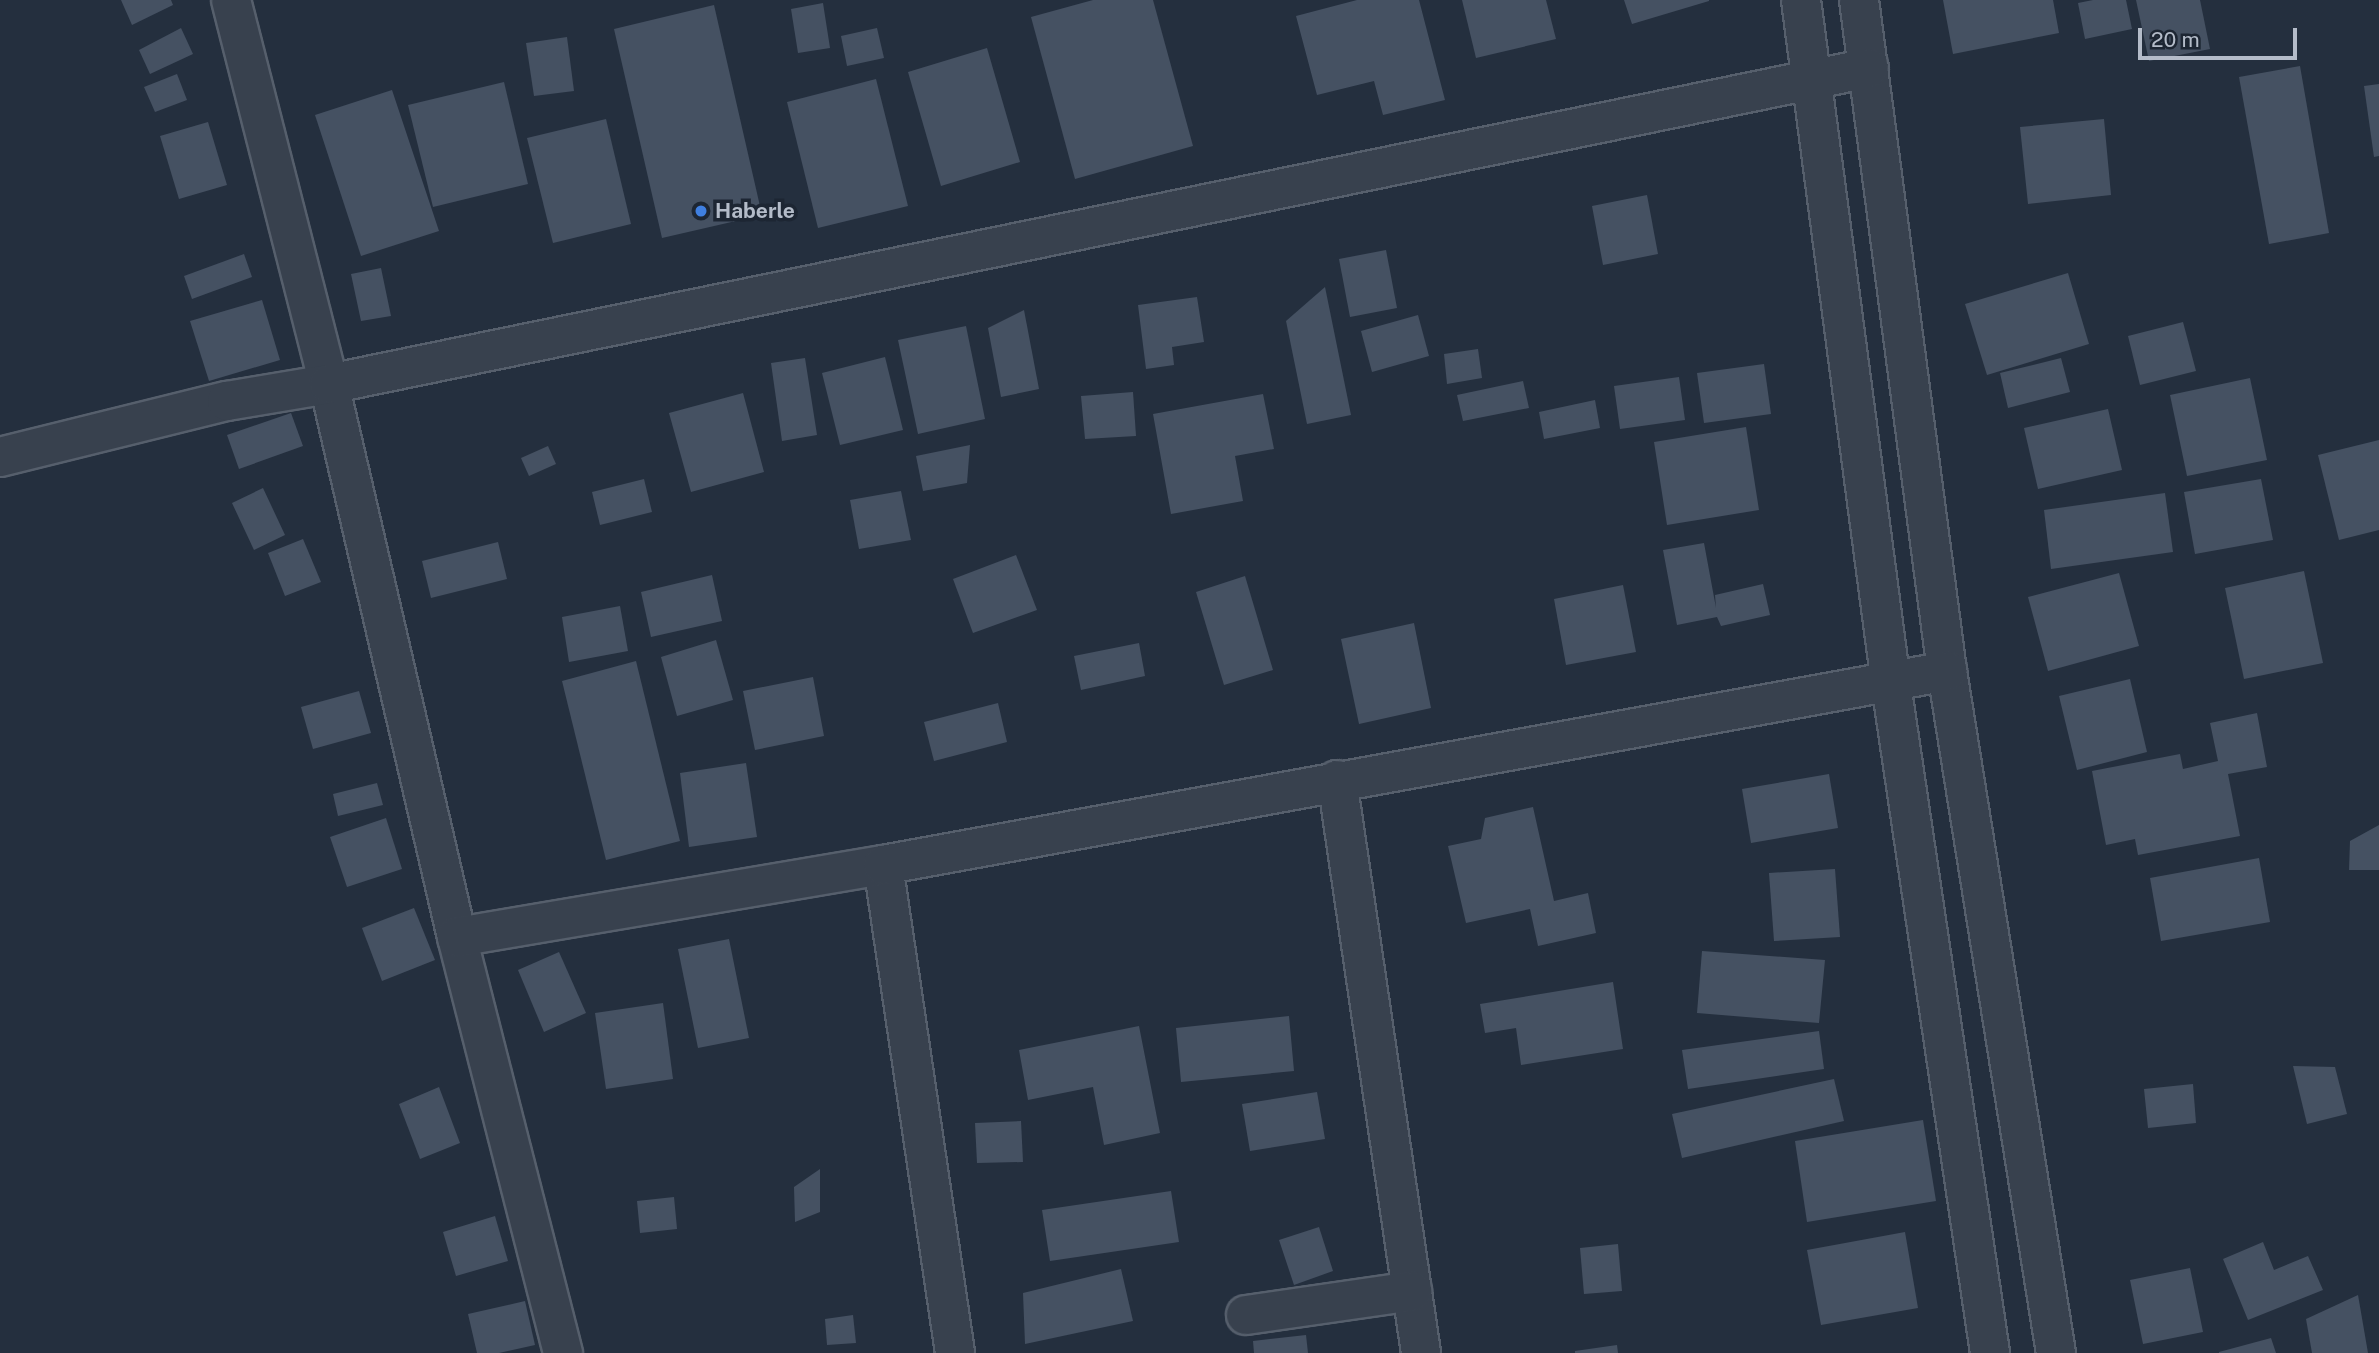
<!DOCTYPE html>
<style>
body{margin:0}
#map{position:relative;width:2379px;height:1353px;overflow:hidden;background:#242f3e;font-family:"Public Sans",sans-serif}
div>[style]{position:absolute}
.building>*{inset:0;background:#455162}
.roads{filter:drop-shadow(2px 0 #565f6c) drop-shadow(-2px 0 #565f6c) drop-shadow(0 2px #565f6c) drop-shadow(0 -2px #565f6c)}
.minor>*{height:38px;margin:-19px;padding:0 19px;transform-origin:19px;border-radius:19px;background:#38414e}
.dots>*{width:19px;height:19px;translate:-50% -50%;box-sizing:border-box;border:4px solid #1d2633;border-radius:50%}
span{translate:-50% -50%;white-space:nowrap;text-align:center;line-height:1.15;-webkit-text-stroke:7px #1d2633;paint-order:stroke}
.poi-label{font-size:21px;color:#b4bcc9;font-weight:700}
.left{translate:0 -50%;text-align:left}
.scale{position:absolute;left:2138px;top:28px;width:159px;height:32px;box-sizing:border-box;border:4px solid #b4bcc9;border-top:0;padding-left:9px;font-size:21px;line-height:24px;white-space:nowrap;color:#b4bcc9;-webkit-text-stroke:5px #1d2633;paint-order:stroke}
</style>
<div id="map">
<div class="building">
<i style="clip-path:polygon(121px 0,171px 0,173px 5px,132px 25px)"></i>
<i style="clip-path:polygon(1093px 0,1153px 0,1193px 146px,1075px 179px,1031px 17px)"></i>
<i style="clip-path:polygon(1357px 0,1419px 0,1445px 100px,1383px 115px,1374px 81px,1317px 95px,1296px 16px)"></i>
<i style="clip-path:polygon(1462px 0,1546px 0,1556px 39px,1476px 58px)"></i>
<i style="clip-path:polygon(1624px 0,1709px 0,1709px 1px,1632px 24px)"></i>
<i style="clip-path:polygon(1943px 0,2053px 0,2059px 33px,1953px 54px)"></i>
<i style="clip-path:polygon(2093px 0,2126px 0,2132px 29px,2085px 39px,2078px 3px)"></i>
<i style="clip-path:polygon(2136px 0,2200px 0,2210px 49px,2149px 61px)"></i>
<i style="clip-path:polygon(823px 3px,830px 48px,798px 53px,791px 9px)"></i>
<i style="clip-path:polygon(714px 5px,762px 215px,662px 238px,614px 29px)"></i>
<i style="clip-path:polygon(181px 28px,193px 54px,150px 74px,139px 50px)"></i>
<i style="clip-path:polygon(877px 28px,884px 58px,847px 66px,841px 36px)"></i>
<i style="clip-path:polygon(567px 37px,574px 91px,534px 96px,526px 43px)"></i>
<i style="clip-path:polygon(987px 48px,1020px 162px,941px 186px,908px 72px)"></i>
<i style="clip-path:polygon(2300px 66px,2329px 233px,2269px 244px,2239px 77px)"></i>
<i style="clip-path:polygon(177px 74px,187px 100px,155px 112px,144px 87px)"></i>
<i style="clip-path:polygon(876px 79px,908px 206px,818px 228px,787px 102px)"></i>
<i style="clip-path:polygon(504px 82px,528px 184px,433px 207px,408px 105px)"></i>
<i style="clip-path:polygon(2379px 84px,2379px 156px,2374px 157px,2364px 86px)"></i>
<i style="clip-path:polygon(392px 90px,439px 231px,361px 256px,315px 115px)"></i>
<i style="clip-path:polygon(606px 119px,631px 224px,553px 243px,527px 138px)"></i>
<i style="clip-path:polygon(2104px 119px,2111px 195px,2028px 204px,2020px 127px)"></i>
<i style="clip-path:polygon(208px 122px,227px 185px,179px 199px,160px 136px)"></i>
<i style="clip-path:polygon(1647px 195px,1658px 254px,1603px 265px,1592px 206px)"></i>
<i style="clip-path:polygon(1386px 250px,1397px 308px,1350px 317px,1339px 259px)"></i>
<i style="clip-path:polygon(244px 254px,252px 277px,192px 299px,184px 276px)"></i>
<i style="clip-path:polygon(381px 268px,391px 316px,361px 321px,351px 274px)"></i>
<i style="clip-path:polygon(2068px 273px,2089px 344px,1987px 375px,1965px 304px)"></i>
<i style="clip-path:polygon(1325px 287px,1351px 415px,1307px 424px,1286px 321px)"></i>
<i style="clip-path:polygon(1197px 297px,1204px 342px,1172px 347px,1174px 365px,1146px 369px,1138px 305px)"></i>
<i style="clip-path:polygon(262px 300px,280px 360px,209px 381px,190px 321px)"></i>
<i style="clip-path:polygon(1024px 310px,1039px 389px,1001px 397px,988px 328px)"></i>
<i style="clip-path:polygon(1418px 315px,1429px 356px,1372px 372px,1361px 331px)"></i>
<i style="clip-path:polygon(2183px 322px,2196px 371px,2140px 385px,2128px 336px)"></i>
<i style="clip-path:polygon(966px 326px,985px 419px,918px 434px,898px 340px)"></i>
<i style="clip-path:polygon(1478px 349px,1482px 378px,1447px 384px,1444px 354px)"></i>
<i style="clip-path:polygon(885px 357px,903px 430px,840px 445px,822px 373px)"></i>
<i style="clip-path:polygon(805px 358px,817px 435px,782px 441px,771px 363px)"></i>
<i style="clip-path:polygon(2061px 358px,2070px 392px,2008px 408px,2000px 373px)"></i>
<i style="clip-path:polygon(1764px 364px,1771px 414px,1704px 423px,1697px 373px)"></i>
<i style="clip-path:polygon(1679px 377px,1685px 420px,1620px 429px,1614px 386px)"></i>
<i style="clip-path:polygon(2250px 378px,2267px 460px,2187px 476px,2170px 395px)"></i>
<i style="clip-path:polygon(1523px 381px,1529px 408px,1463px 421px,1457px 395px)"></i>
<i style="clip-path:polygon(1133px 392px,1136px 436px,1085px 439px,1081px 396px)"></i>
<i style="clip-path:polygon(743px 393px,764px 472px,691px 492px,669px 413px)"></i>
<i style="clip-path:polygon(1263px 394px,1274px 449px,1235px 456px,1243px 501px,1171px 514px,1153px 414px)"></i>
<i style="clip-path:polygon(1595px 400px,1600px 428px,1544px 439px,1539px 412px)"></i>
<i style="clip-path:polygon(2108px 409px,2122px 470px,2038px 489px,2024px 428px)"></i>
<i style="clip-path:polygon(291px 413px,303px 446px,239px 469px,227px 435px)"></i>
<i style="clip-path:polygon(1746px 427px,1759px 510px,1667px 525px,1654px 442px)"></i>
<i style="clip-path:polygon(2379px 440px,2379px 530px,2339px 540px,2318px 455px)"></i>
<i style="clip-path:polygon(970px 445px,967px 483px,923px 491px,916px 456px)"></i>
<i style="clip-path:polygon(548px 446px,556px 464px,529px 476px,521px 458px)"></i>
<i style="clip-path:polygon(644px 479px,652px 512px,600px 525px,592px 492px)"></i>
<i style="clip-path:polygon(2261px 479px,2273px 540px,2195px 554px,2184px 492px)"></i>
<i style="clip-path:polygon(263px 488px,285px 535px,254px 550px,232px 503px)"></i>
<i style="clip-path:polygon(901px 491px,911px 540px,859px 549px,850px 500px)"></i>
<i style="clip-path:polygon(2165px 493px,2173px 552px,2051px 569px,2044px 510px)"></i>
<i style="clip-path:polygon(303px 539px,321px 582px,285px 596px,268px 553px)"></i>
<i style="clip-path:polygon(498px 542px,507px 579px,431px 598px,422px 561px)"></i>
<i style="clip-path:polygon(1704px 543px,1716px 608px,1715px 595px,1763px 584px,1770px 615px,1721px 626px,1717px 617px,1677px 625px,1663px 550px)"></i>
<i style="clip-path:polygon(1016px 555px,1037px 610px,973px 633px,953px 579px)"></i>
<i style="clip-path:polygon(2304px 571px,2323px 663px,2244px 679px,2225px 588px)"></i>
<i style="clip-path:polygon(2119px 573px,2139px 646px,2048px 671px,2028px 597px)"></i>
<i style="clip-path:polygon(712px 575px,722px 621px,651px 637px,641px 592px)"></i>
<i style="clip-path:polygon(1245px 576px,1273px 670px,1224px 685px,1196px 592px)"></i>
<i style="clip-path:polygon(1623px 585px,1636px 652px,1566px 665px,1554px 599px)"></i>
<i style="clip-path:polygon(620px 606px,628px 651px,569px 662px,562px 617px)"></i>
<i style="clip-path:polygon(1414px 623px,1431px 708px,1359px 724px,1341px 639px)"></i>
<i style="clip-path:polygon(716px 640px,733px 700px,677px 716px,661px 657px)"></i>
<i style="clip-path:polygon(1139px 643px,1145px 676px,1081px 690px,1074px 656px)"></i>
<i style="clip-path:polygon(636px 661px,680px 841px,606px 860px,562px 681px)"></i>
<i style="clip-path:polygon(813px 677px,824px 736px,755px 750px,743px 691px)"></i>
<i style="clip-path:polygon(2130px 679px,2147px 752px,2077px 770px,2059px 696px)"></i>
<i style="clip-path:polygon(359px 691px,371px 733px,313px 749px,301px 707px)"></i>
<i style="clip-path:polygon(998px 703px,1007px 742px,934px 761px,924px 722px)"></i>
<i style="clip-path:polygon(2257px 713px,2267px 767px,2228px 774px,2240px 836px,2138px 855px,2135px 839px,2106px 845px,2092px 771px,2180px 754px,2183px 769px,2218px 761px,2210px 723px)"></i>
<i style="clip-path:polygon(746px 763px,757px 837px,689px 847px,680px 773px)"></i>
<i style="clip-path:polygon(1829px 774px,1838px 828px,1751px 843px,1742px 789px)"></i>
<i style="clip-path:polygon(377px 783px,383px 805px,338px 816px,333px 794px)"></i>
<i style="clip-path:polygon(1533px 807px,1554px 901px,1588px 893px,1596px 933px,1538px 946px,1530px 909px,1466px 923px,1448px 846px,1481px 839px,1485px 818px)"></i>
<i style="clip-path:polygon(386px 818px,402px 869px,347px 887px,330px 837px)"></i>
<i style="clip-path:polygon(2379px 825px,2379px 870px,2349px 870px,2350px 841px)"></i>
<i style="clip-path:polygon(2259px 858px,2270px 922px,2161px 941px,2150px 878px)"></i>
<i style="clip-path:polygon(1835px 869px,1840px 937px,1774px 941px,1769px 873px)"></i>
<i style="clip-path:polygon(414px 908px,435px 960px,382px 981px,362px 928px)"></i>
<i style="clip-path:polygon(729px 939px,749px 1038px,698px 1048px,678px 949px)"></i>
<i style="clip-path:polygon(1702px 951px,1825px 960px,1819px 1023px,1697px 1013px)"></i>
<i style="clip-path:polygon(559px 952px,586px 1013px,544px 1032px,518px 970px)"></i>
<i style="clip-path:polygon(1613px 982px,1623px 1049px,1521px 1065px,1516px 1028px,1485px 1033px,1480px 1004px)"></i>
<i style="clip-path:polygon(663px 1003px,673px 1079px,606px 1089px,595px 1013px)"></i>
<i style="clip-path:polygon(1289px 1016px,1294px 1071px,1181px 1082px,1176px 1028px)"></i>
<i style="clip-path:polygon(1139px 1026px,1160px 1133px,1104px 1145px,1093px 1087px,1028px 1100px,1019px 1050px)"></i>
<i style="clip-path:polygon(1819px 1031px,1824px 1069px,1688px 1089px,1682px 1050px)"></i>
<i style="clip-path:polygon(2293px 1066px,2335px 1067px,2347px 1114px,2307px 1124px)"></i>
<i style="clip-path:polygon(1834px 1079px,1844px 1121px,1682px 1158px,1672px 1114px)"></i>
<i style="clip-path:polygon(2193px 1084px,2196px 1123px,2148px 1128px,2144px 1089px)"></i>
<i style="clip-path:polygon(439px 1087px,460px 1143px,420px 1159px,399px 1104px)"></i>
<i style="clip-path:polygon(1317px 1092px,1325px 1139px,1250px 1151px,1242px 1104px)"></i>
<i style="clip-path:polygon(1923px 1120px,1936px 1201px,1807px 1222px,1795px 1141px)"></i>
<i style="clip-path:polygon(1021px 1121px,1023px 1162px,977px 1163px,975px 1123px)"></i>
<i style="clip-path:polygon(820px 1169px,820px 1212px,795px 1222px,794px 1187px)"></i>
<i style="clip-path:polygon(1171px 1191px,1179px 1242px,1050px 1261px,1042px 1210px)"></i>
<i style="clip-path:polygon(674px 1197px,677px 1229px,640px 1233px,637px 1201px)"></i>
<i style="clip-path:polygon(495px 1216px,508px 1261px,456px 1276px,443px 1232px)"></i>
<i style="clip-path:polygon(1319px 1227px,1333px 1271px,1294px 1285px,1279px 1240px)"></i>
<i style="clip-path:polygon(1905px 1232px,1918px 1308px,1821px 1325px,1807px 1250px)"></i>
<i style="clip-path:polygon(2263px 1242px,2274px 1270px,2308px 1256px,2323px 1290px,2248px 1320px,2223px 1259px)"></i>
<i style="clip-path:polygon(1618px 1244px,1622px 1291px,1584px 1294px,1580px 1248px)"></i>
<i style="clip-path:polygon(2190px 1268px,2203px 1332px,2143px 1344px,2130px 1280px)"></i>
<i style="clip-path:polygon(1121px 1269px,1133px 1321px,1025px 1344px,1023px 1293px)"></i>
<i style="clip-path:polygon(2358px 1295px,2368px 1353px,2312px 1353px,2306px 1319px)"></i>
<i style="clip-path:polygon(525px 1301px,535px 1345px,499px 1353px,477px 1353px,468px 1314px)"></i>
<i style="clip-path:polygon(853px 1315px,856px 1343px,827px 1345px,825px 1319px)"></i>
<i style="clip-path:polygon(1306px 1335px,1308px 1353px,1254px 1353px,1253px 1341px)"></i>
<i style="clip-path:polygon(2271px 1338px,2276px 1353px,2219px 1353px,2219px 1352px)"></i>
<i style="clip-path:polygon(1617px 1345px,1618px 1353px,1575px 1353px,1575px 1351px)"></i>
</div>
<div class="roads">
<div class="minor">
<i style="left:231px;top:0;width:396px;rotate:75.7deg"></i>
<i style="left:329px;top:384px;width:568px;rotate:76.97deg"></i>
<i style="left:457px;top:937px;width:429px;rotate:75.7deg"></i>
<i style="left:1801px;top:0;width:690px;rotate:82.5deg"></i>
<i style="left:1891px;top:684px;width:676px;rotate:81.58deg"></i>
<i style="left:1859px;top:0;width:677px;rotate:82.53deg"></i>
<i style="left:1947px;top:671px;width:691px;rotate:80.92deg"></i>
<i style="left:0;top:457px;width:234px;rotate:-13.9deg"></i>
<i style="left:227px;top:401px;width:103px;rotate:-9.5deg"></i>
<i style="left:329px;top:384px;width:1572px;rotate:-11.6deg"></i>
<i style="left:1337px;top:780px;width:579px;rotate:81.66deg"></i>
<i style="left:883px;top:865px;width:493px;rotate:81.6deg"></i>
<i style="left:457px;top:937px;width:432px;rotate:-9.6deg"></i>
<i style="left:883px;top:865px;width:1082px;rotate:-10.33deg"></i>
<i style="left:1246px;top:1315px;width:168px;rotate:-8.2deg"></i>
</div>
</div>
<div class="dots">
<i style="left:701px;top:211px;background:#3f7fe0"></i>
</div>
<div class="poi-label">
<span class="left" style="left:715px;top:211px">Haberle</span>
</div>
<div class="scale">20 m</div>
</div>
